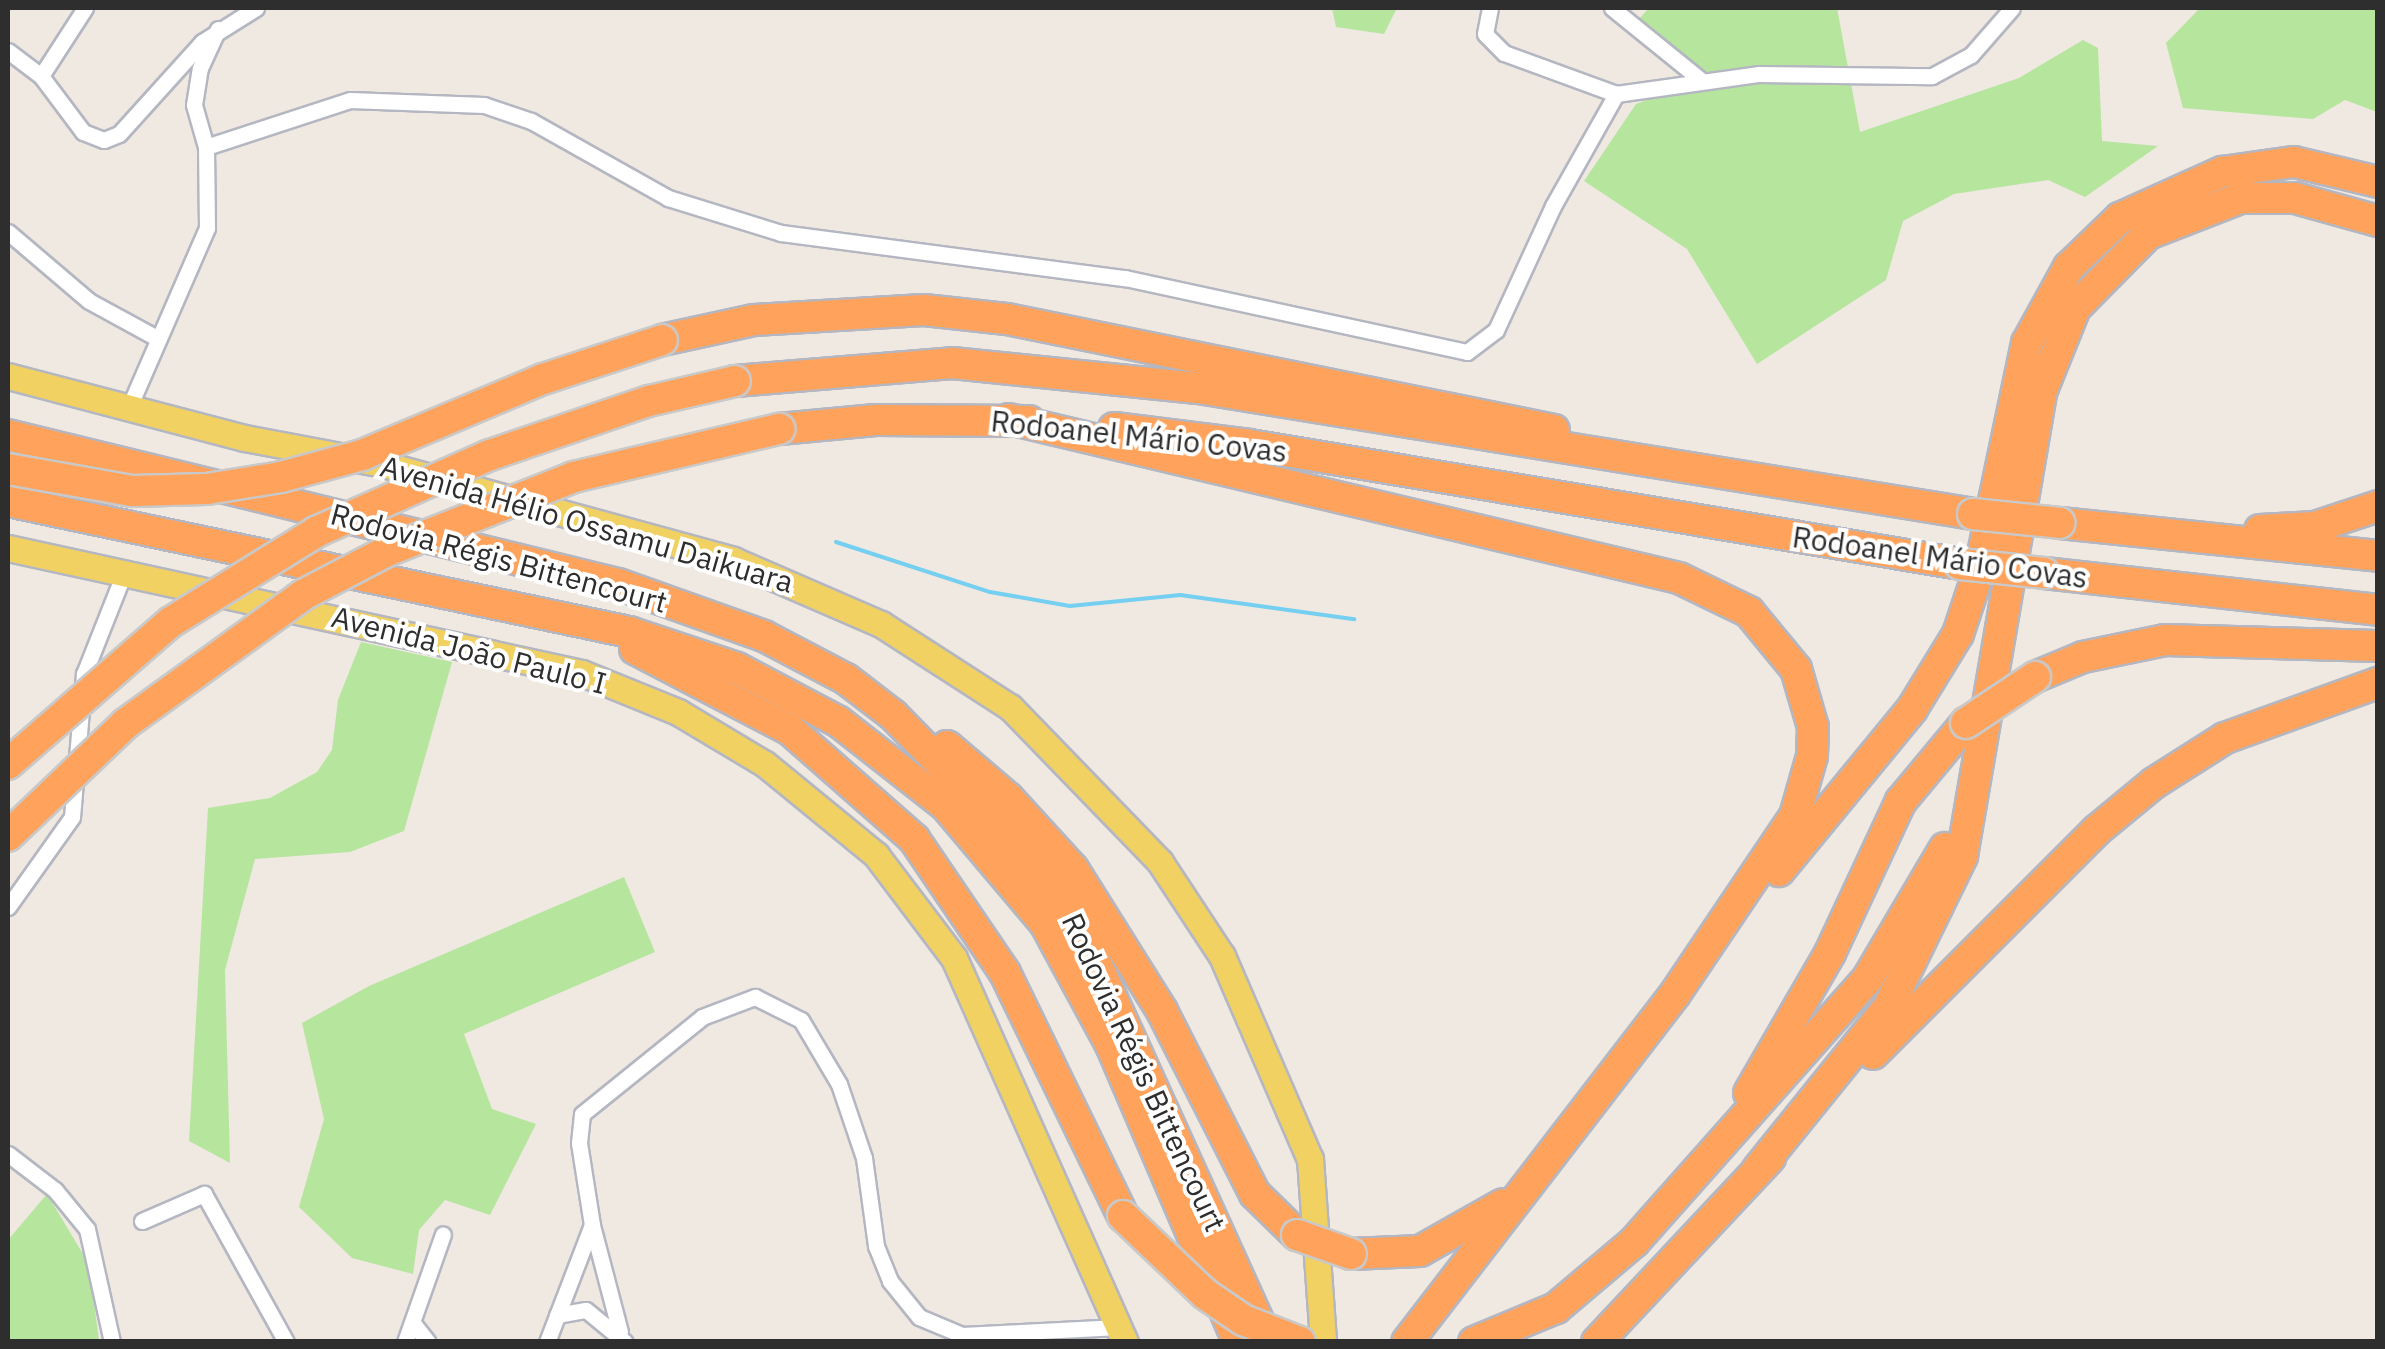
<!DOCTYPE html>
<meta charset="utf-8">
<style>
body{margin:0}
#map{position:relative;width:2385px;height:1349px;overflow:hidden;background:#efe9e1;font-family:"IBM Plex Sans",sans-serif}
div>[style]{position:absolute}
.green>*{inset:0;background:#b6e59e}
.stream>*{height:4px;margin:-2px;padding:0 2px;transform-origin:2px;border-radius:2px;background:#75cff0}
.roads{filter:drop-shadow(2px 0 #b4b7c1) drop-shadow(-2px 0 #b4b7c1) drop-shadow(0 2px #b4b7c1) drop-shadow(0 -2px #b4b7c1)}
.street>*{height:15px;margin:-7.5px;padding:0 7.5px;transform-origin:7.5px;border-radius:7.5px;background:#fff}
.primary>*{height:25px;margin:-12.5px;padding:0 12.5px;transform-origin:12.5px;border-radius:12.5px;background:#f2d163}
.highway>*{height:30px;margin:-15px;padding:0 15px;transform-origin:15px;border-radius:15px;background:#ffa35c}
.bridges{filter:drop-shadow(2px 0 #c9c9c9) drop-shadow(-2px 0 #c9c9c9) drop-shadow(0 2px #c9c9c9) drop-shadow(0 -2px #c9c9c9)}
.highway-bridge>*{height:30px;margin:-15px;padding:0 15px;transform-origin:15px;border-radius:15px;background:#ffa35c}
span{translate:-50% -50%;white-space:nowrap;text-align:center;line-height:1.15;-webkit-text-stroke:8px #fff;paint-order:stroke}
.street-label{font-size:30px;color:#2e2e2e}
.frame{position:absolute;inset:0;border:10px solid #2e2e2e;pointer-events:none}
</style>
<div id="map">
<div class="green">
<i style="clip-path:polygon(1332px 8px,1397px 8px,1384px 34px,1336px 27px)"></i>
<i style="clip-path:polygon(1649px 8px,1837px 8px,1860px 132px,2019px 78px,2083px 40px,2098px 48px,2102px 141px,2158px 146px,2085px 197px,2048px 180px,1954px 194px,1903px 221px,1886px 280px,1757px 364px,1687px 249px,1584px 181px,1636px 104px,1693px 84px,1686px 58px,1638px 20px)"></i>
<i style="clip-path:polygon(2200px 8px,2377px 8px,2377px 112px,2345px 100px,2313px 119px,2183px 108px,2166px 43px)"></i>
<i style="clip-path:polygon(361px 642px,452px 662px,404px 831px,350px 852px,255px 859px,225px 970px,230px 1163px,189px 1141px,208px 808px,270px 798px,317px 772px,332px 750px,338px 700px)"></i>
<i style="clip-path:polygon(624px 877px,655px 952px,464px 1034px,492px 1109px,536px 1124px,490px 1215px,445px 1200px,419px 1230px,413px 1274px,352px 1258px,299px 1207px,324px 1119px,302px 1023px,369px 986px)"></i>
<i style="clip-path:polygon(47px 1194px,89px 1264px,99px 1341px,8px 1342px,8px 1240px)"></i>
</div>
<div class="stream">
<i style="left:836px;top:542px;width:162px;rotate:18deg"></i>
<i style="left:990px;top:592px;width:81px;rotate:9.9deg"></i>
<i style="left:1070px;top:606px;width:111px;rotate:-5.7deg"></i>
<i style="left:1180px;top:595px;width:176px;rotate:7.9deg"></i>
</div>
<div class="roads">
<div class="street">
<i style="left:85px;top:8px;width:81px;rotate:122.9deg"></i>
<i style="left:41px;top:76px;width:70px;rotate:53.1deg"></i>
<i style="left:83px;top:132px;width:22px;rotate:21deg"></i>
<i style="left:104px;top:140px;width:16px;rotate:-22deg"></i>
<i style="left:119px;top:134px;width:124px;rotate:-47.9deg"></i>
<i style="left:202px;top:42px;width:64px;rotate:-32.2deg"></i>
<i style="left:1490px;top:8px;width:26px;rotate:101deg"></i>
<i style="left:1485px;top:34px;width:27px;rotate:45deg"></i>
<i style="left:1504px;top:53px;width:119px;rotate:20.1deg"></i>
<i style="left:1616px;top:94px;width:143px;rotate:-8deg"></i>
<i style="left:1758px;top:74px;width:174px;rotate:0.7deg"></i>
<i style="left:1932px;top:76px;width:44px;rotate:-28.3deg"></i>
<i style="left:1971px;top:55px;width:62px;rotate:-48.9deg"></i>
<i style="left:1612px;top:8px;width:116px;rotate:39deg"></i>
<i style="left:8px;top:51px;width:41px;rotate:37.1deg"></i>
<i style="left:206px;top:147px;width:151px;rotate:-18.1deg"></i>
<i style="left:350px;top:100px;width:134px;rotate:2.1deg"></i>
<i style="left:484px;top:105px;width:50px;rotate:18.8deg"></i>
<i style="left:531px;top:121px;width:157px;rotate:29.3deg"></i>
<i style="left:668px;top:198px;width:118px;rotate:17.2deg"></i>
<i style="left:781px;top:233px;width:347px;rotate:7.5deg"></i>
<i style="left:1125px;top:278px;width:350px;rotate:12.2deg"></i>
<i style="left:1467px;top:352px;width:36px;rotate:-37deg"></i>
<i style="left:1496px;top:330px;width:136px;rotate:-65.3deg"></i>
<i style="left:1553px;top:206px;width:129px;rotate:-60.6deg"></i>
<i style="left:8px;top:232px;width:106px;rotate:40.4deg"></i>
<i style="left:89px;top:301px;width:77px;rotate:28.6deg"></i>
<i style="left:130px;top:405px;width:193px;rotate:-66.5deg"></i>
<i style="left:207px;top:228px;width:81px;rotate:-90.7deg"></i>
<i style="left:206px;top:147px;width:44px;rotate:-105.9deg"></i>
<i style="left:194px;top:105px;width:37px;rotate:-81deg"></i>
<i style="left:200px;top:68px;width:43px;rotate:-65.2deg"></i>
<i style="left:8px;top:907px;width:110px;rotate:-54.6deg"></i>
<i style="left:72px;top:817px;width:144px;rotate:-85.2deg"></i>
<i style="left:84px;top:674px;width:109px;rotate:-68.4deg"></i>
<i style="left:8px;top:1154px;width:59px;rotate:37.5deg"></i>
<i style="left:55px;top:1190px;width:50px;rotate:50.6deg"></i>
<i style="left:87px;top:1229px;width:116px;rotate:77.5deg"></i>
<i style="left:142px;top:1221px;width:68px;rotate:-23.5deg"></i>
<i style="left:204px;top:1194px;width:169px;rotate:61deg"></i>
<i style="left:557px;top:1315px;width:29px;rotate:-10deg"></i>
<i style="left:586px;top:1310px;width:50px;rotate:39.4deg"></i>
<i style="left:413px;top:1323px;width:24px;rotate:52deg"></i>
<i style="left:620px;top:1332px;width:111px;rotate:-104.7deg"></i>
<i style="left:592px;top:1225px;width:83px;rotate:-99deg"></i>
<i style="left:579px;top:1143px;width:29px;rotate:-84deg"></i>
<i style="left:582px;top:1114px;width:154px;rotate:-38.9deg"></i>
<i style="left:702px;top:1017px;width:57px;rotate:-20.7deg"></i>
<i style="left:755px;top:997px;width:51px;rotate:26.6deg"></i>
<i style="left:801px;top:1020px;width:74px;rotate:59.3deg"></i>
<i style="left:839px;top:1084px;width:78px;rotate:71.3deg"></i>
<i style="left:864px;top:1158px;width:89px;rotate:82.2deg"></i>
<i style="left:876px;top:1246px;width:38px;rotate:68deg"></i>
<i style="left:890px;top:1281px;width:46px;rotate:51.1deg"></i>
<i style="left:919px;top:1317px;width:47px;rotate:22.7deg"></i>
<i style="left:962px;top:1335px;width:157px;rotate:-2.9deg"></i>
<i style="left:405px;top:1342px;width:114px;rotate:-70.6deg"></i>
<i style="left:547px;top:1342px;width:125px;rotate:-69deg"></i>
</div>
<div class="primary">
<i style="left:8px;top:376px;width:245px;rotate:14.7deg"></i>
<i style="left:245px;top:438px;width:140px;rotate:10.7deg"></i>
<i style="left:383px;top:464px;width:363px;rotate:15.3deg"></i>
<i style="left:733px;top:560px;width:161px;rotate:23.4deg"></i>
<i style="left:881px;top:624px;width:153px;rotate:32.8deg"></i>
<i style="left:1010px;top:707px;width:216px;rotate:45.9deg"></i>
<i style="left:1160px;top:862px;width:113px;rotate:56.6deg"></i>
<i style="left:1222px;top:956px;width:221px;rotate:66.6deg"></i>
<i style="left:1310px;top:1159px;width:183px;rotate:85.9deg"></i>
<i style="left:8px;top:548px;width:587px;rotate:12.29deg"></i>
<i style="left:582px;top:673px;width:104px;rotate:22.1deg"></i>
<i style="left:678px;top:712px;width:101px;rotate:30.9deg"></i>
<i style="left:765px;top:764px;width:144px;rotate:39.3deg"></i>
<i style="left:876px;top:855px;width:129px;rotate:52.9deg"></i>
<i style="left:954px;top:958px;width:420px;rotate:66deg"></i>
</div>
<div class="highway">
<i style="left:662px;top:340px;width:94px;rotate:-12.3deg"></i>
<i style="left:754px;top:320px;width:170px;rotate:-3.4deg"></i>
<i style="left:924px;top:310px;width:83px;rotate:6.2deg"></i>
<i style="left:1007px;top:319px;width:558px;rotate:11.47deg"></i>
<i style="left:735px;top:381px;width:218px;rotate:-4.7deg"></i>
<i style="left:952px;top:363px;width:247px;rotate:5.8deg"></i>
<i style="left:1198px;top:388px;width:785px;rotate:9.23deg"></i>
<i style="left:1009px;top:419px;width:689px;rotate:13.35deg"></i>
<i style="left:1679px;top:578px;width:78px;rotate:25.9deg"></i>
<i style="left:1749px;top:612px;width:74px;rotate:50.5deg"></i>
<i style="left:1796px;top:669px;width:60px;rotate:73.7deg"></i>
<i style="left:1813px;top:727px;width:29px;rotate:92deg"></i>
<i style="left:1812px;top:756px;width:62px;rotate:105.8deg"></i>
<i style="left:1795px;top:816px;width:215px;rotate:124deg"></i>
<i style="left:1675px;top:994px;width:439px;rotate:127.6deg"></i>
<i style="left:1114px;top:428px;width:137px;rotate:7.1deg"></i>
<i style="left:1250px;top:445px;width:720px;rotate:9.51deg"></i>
<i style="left:779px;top:429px;width:97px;rotate:-5.3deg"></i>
<i style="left:876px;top:420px;width:153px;rotate:0.4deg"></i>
<i style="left:8px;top:435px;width:628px;rotate:13.73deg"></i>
<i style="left:618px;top:584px;width:155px;rotate:19.6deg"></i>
<i style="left:764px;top:636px;width:93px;rotate:27.7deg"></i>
<i style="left:846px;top:679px;width:59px;rotate:37.5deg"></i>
<i style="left:893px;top:715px;width:157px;rotate:45.5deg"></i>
<i style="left:1003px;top:827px;width:127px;rotate:52.7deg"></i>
<i style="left:1080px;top:928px;width:455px;rotate:65.6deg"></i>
<i style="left:8px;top:501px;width:635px;rotate:11.91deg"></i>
<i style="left:629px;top:632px;width:114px;rotate:18.4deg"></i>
<i style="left:737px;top:668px;width:115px;rotate:27.9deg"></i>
<i style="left:839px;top:722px;width:136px;rotate:38.1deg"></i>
<i style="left:946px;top:806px;width:153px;rotate:49.8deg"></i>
<i style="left:1045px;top:923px;width:139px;rotate:61.6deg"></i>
<i style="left:1111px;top:1045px;width:323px;rotate:66.8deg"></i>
<i style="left:2060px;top:523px;width:320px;rotate:5.9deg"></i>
<i style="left:2260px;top:530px;width:55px;rotate:-3.1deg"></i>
<i style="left:2315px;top:527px;width:66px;rotate:-18.4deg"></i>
<i style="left:2044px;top:573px;width:336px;rotate:6.3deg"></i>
<i style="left:635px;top:649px;width:175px;rotate:27.6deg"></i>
<i style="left:790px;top:730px;width:165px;rotate:41.3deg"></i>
<i style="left:914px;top:839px;width:162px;rotate:55.8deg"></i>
<i style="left:1005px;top:973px;width:270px;rotate:64.1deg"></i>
<i style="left:2035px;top:677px;width:52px;rotate:-22.6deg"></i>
<i style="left:2083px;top:657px;width:84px;rotate:-11.7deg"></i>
<i style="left:2165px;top:640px;width:213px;rotate:1.6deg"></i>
<i style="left:947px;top:746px;width:80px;rotate:40.4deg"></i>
<i style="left:1008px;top:798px;width:96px;rotate:47.5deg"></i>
<i style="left:1073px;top:869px;width:168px;rotate:57.9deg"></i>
<i style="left:1162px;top:1011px;width:205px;rotate:63.1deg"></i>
<i style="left:1255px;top:1194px;width:59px;rotate:44.3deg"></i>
<i style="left:1779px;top:871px;width:210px;rotate:-50.6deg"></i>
<i style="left:1912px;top:709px;width:88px;rotate:-58.5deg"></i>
<i style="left:1958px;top:634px;width:70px;rotate:-71.6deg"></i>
<i style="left:1980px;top:568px;width:230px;rotate:-78.2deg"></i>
<i style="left:2027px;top:343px;width:87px;rotate:-61.1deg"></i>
<i style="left:2069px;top:267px;width:71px;rotate:-43.9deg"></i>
<i style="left:2120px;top:218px;width:112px;rotate:-24.3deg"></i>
<i style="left:2222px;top:172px;width:73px;rotate:-7.9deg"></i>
<i style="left:2294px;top:162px;width:86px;rotate:13.4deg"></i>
<i style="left:1873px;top:1054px;width:317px;rotate:-45deg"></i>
<i style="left:2097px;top:830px;width:74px;rotate:-39.5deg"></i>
<i style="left:2154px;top:783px;width:84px;rotate:-32.4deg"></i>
<i style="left:2225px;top:738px;width:163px;rotate:-19.8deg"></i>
<i style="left:1749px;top:1093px;width:162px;rotate:-59.9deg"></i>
<i style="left:1830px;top:953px;width:168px;rotate:-65deg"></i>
<i style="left:1901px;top:801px;width:102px;rotate:-50.2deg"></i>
<i style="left:1758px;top:1169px;width:207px;rotate:-51.1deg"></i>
<i style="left:1888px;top:1008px;width:169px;rotate:-64deg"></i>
<i style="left:1962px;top:856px;width:473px;rotate:-80.3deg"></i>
<i style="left:2042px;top:390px;width:88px;rotate:-68.1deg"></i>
<i style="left:2075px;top:308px;width:104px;rotate:-45.4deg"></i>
<i style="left:2148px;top:234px;width:100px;rotate:-21.2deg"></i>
<i style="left:2241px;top:198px;width:54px"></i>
<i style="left:2295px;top:198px;width:86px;rotate:15.5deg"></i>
<i style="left:1351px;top:1254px;width:69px;rotate:-2.5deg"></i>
<i style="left:1420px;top:1251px;width:95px;rotate:-29.5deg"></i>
<i style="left:1474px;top:1342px;width:89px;rotate:-22.5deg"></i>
<i style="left:1556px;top:1308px;width:102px;rotate:-40.2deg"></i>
<i style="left:1634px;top:1242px;width:353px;rotate:-48.4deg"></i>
<i style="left:1868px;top:978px;width:151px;rotate:-59.4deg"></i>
<i style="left:1597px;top:1342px;width:253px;rotate:-46.8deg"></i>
</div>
</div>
<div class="bridges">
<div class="highway-bridge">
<i style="left:8px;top:469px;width:126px;rotate:10.1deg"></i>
<i style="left:132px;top:491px;width:75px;rotate:-1.5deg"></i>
<i style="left:207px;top:489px;width:75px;rotate:-9.2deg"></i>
<i style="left:281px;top:477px;width:84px;rotate:-15.2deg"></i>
<i style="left:362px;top:455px;width:196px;rotate:-22.8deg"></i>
<i style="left:543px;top:379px;width:125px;rotate:-18.1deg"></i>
<i style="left:1973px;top:514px;width:87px;rotate:5.9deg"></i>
<i style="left:1960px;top:564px;width:84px;rotate:6.1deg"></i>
<i style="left:1966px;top:723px;width:83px;rotate:-33.7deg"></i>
<i style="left:8px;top:764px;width:216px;rotate:-41.1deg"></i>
<i style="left:171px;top:622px;width:171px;rotate:-31.8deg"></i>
<i style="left:316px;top:532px;width:190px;rotate:-23.9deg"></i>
<i style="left:490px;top:455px;width:168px;rotate:-18.8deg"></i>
<i style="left:649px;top:401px;width:88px;rotate:-13.1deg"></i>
<i style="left:8px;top:836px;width:162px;rotate:-43.7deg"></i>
<i style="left:125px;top:724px;width:220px;rotate:-35.9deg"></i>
<i style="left:303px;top:595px;width:95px;rotate:-27.6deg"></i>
<i style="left:387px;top:551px;width:201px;rotate:-21.6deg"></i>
<i style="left:574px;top:477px;width:211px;rotate:-13.2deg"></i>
<i style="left:1123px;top:1216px;width:113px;rotate:43.6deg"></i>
<i style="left:1205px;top:1294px;width:46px;rotate:34.4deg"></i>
<i style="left:1243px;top:1320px;width:61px;rotate:21.1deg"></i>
<i style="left:1297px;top:1235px;width:57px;rotate:19.4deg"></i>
</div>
</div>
<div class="street-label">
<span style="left:1139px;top:436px;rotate:6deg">Rodoanel Mário Covas</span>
<span style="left:587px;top:524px;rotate:16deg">Avenida Hélio Ossamu Daikuara</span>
<span style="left:1940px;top:557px;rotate:8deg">Rodoanel Mário Covas</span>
<span style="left:499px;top:558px;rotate:15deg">Rodovia Régis Bittencourt</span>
<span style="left:469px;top:650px;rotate:14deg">Avenida João Paulo I</span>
<span style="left:1144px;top:1072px;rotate:65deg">Rodovia Régis Bittencourt</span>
</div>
<div class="frame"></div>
</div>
